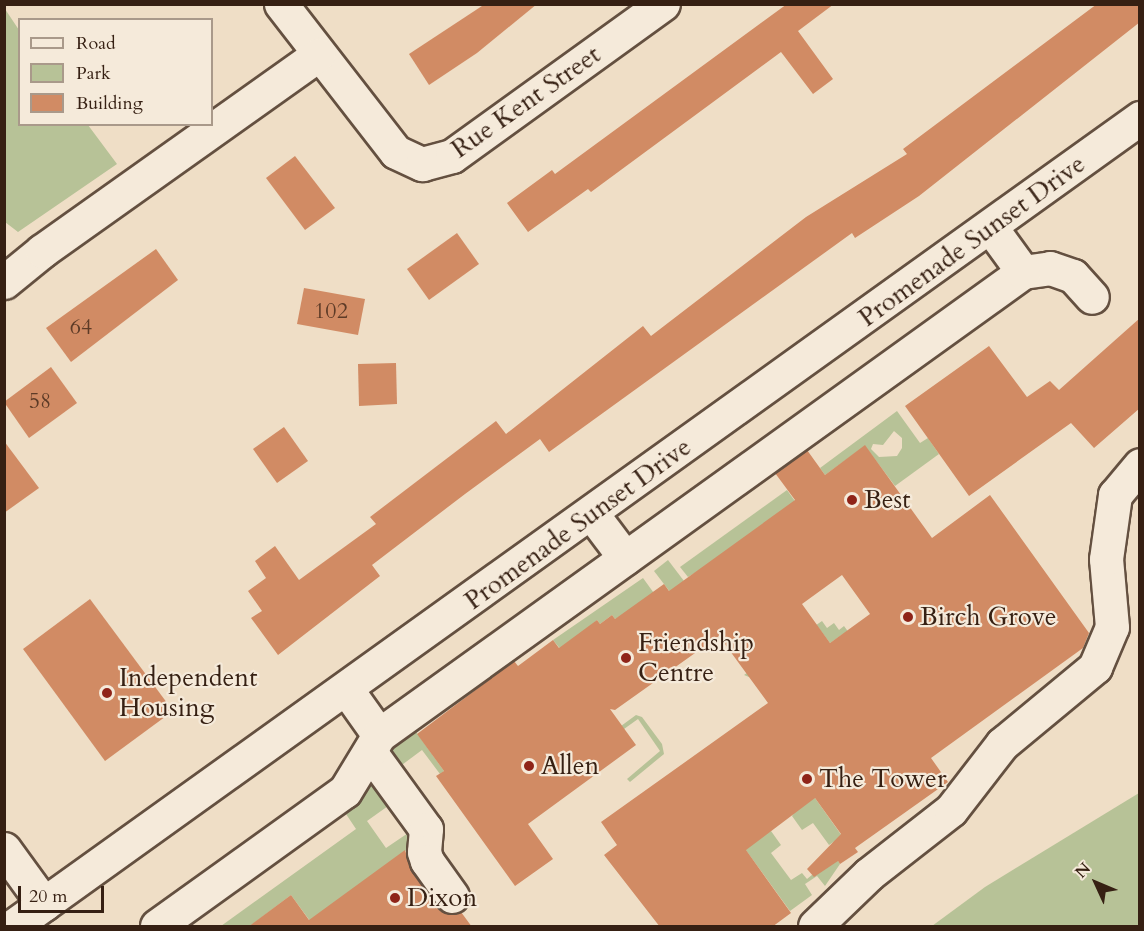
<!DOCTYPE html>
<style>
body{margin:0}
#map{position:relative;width:1144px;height:931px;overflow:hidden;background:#efdec6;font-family:Cardo,serif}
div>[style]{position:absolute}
.green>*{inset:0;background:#b7c297}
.building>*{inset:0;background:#d18b64}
.roads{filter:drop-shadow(2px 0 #645040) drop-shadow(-2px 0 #645040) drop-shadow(0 2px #645040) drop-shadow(0 -2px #645040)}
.minor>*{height:33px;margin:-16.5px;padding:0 16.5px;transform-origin:16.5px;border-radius:16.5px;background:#f5eada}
.dots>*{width:16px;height:16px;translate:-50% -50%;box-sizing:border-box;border:3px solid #f5eada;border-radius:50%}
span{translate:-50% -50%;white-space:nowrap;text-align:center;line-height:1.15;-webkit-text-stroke:4.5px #f5eada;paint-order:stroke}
.number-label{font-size:22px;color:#5d3b27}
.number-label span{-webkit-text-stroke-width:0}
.street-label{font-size:26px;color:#362013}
.poi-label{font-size:26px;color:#362013}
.left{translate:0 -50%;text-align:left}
.frame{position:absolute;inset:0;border:6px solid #362013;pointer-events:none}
.legend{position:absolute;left:18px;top:18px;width:195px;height:108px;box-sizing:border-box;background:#f5eada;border:2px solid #a9998a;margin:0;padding:8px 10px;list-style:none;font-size:18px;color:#362013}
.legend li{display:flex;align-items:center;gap:12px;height:30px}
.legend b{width:30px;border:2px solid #a9998a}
.north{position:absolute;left:1066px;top:853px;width:60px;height:60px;-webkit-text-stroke:4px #f5eada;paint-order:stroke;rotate:314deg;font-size:16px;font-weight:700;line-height:24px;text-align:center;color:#362013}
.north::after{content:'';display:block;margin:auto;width:21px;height:27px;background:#362013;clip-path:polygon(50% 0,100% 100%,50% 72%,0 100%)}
.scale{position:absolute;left:18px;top:886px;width:86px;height:27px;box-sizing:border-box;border:3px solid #362013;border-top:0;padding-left:8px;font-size:18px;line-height:21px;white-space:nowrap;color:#362013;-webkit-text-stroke:4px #f5eada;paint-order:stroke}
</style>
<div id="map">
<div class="green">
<i style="clip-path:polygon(5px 9px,19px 30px,20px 124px,88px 125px,117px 164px,18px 232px,5px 222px)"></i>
<i style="clip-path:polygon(evenodd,897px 411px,920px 443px,928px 438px,939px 454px,895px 486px,865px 446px,825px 475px,820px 468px,897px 411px,894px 431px,902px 438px,902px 448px,897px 456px,879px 457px,871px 449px,873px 444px,883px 445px,894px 431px)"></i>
<i style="clip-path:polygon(787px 490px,802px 511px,688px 577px,680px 567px)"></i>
<i style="clip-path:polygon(668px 560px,684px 581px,683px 609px,654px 571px)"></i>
<i style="clip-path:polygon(643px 578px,656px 596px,615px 619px,612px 615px,600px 624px,597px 620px,562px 651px,553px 640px)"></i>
<i style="clip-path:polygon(822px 621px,827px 628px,834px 623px,839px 630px,844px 626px,887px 685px,843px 634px,830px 643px,818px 627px,749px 677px,744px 675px)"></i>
<i style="clip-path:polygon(636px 715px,642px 717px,662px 744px,664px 754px,630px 782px,627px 779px,660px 751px,638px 719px,624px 729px,621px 726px)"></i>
<i style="clip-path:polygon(414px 729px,444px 771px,440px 774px,422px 750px,387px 776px,402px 796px,367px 821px,386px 848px,414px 829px,413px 845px,313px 925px,291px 895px,250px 926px,221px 926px,356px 829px,336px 799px,389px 747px)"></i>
<i style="clip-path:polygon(810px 791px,842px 836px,829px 845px,813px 823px,802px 830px,792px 816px)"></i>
<i style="clip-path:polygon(1139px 793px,1139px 926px,932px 926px,985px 887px)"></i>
<i style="clip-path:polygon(771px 831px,781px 845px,771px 853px,791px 880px,802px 873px,807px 879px,835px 856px,840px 864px,825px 886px,817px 876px,805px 884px,812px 895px,790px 911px,740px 842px)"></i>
</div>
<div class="building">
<i style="clip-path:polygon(485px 4px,537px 4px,477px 53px,429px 85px,409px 54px)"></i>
<i style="clip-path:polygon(787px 4px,834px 4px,798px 31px,833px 79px,813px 94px,781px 52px,591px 192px,588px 189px,528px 232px,507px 203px,552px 170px,555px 174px)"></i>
<i style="clip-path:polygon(1097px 4px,1140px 4px,1140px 22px,919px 196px,855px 238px,852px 233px,549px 452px,540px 439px,465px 494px,372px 565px,380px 576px,278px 655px,251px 618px,262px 611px,248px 591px,266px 578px,255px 561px,275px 546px,299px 580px,376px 524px,370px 517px,496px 421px,506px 434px,643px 326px,651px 336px,806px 217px,907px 154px,903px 149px)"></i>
<i style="clip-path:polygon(295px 156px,335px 208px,305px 230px,266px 178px)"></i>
<i style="clip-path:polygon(457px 233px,479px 264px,429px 300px,407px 269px)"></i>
<i style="clip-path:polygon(156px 249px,178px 280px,71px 362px,46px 328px)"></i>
<i style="clip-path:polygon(304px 288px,365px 299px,358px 335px,297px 324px)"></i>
<i style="clip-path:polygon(1140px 318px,1140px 408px,1094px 448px,1071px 423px,969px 496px,905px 406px,989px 346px,1027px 397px,1050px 381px,1059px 390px)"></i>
<i style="clip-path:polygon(396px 363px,397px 404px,359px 406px,358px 364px)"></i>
<i style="clip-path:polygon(51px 367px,77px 403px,29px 438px,4px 402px)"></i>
<i style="clip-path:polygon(284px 427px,308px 461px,277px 483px,253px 449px)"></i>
<i style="clip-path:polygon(4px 441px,39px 488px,4px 513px)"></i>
<i style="clip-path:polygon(evenodd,865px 445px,932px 538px,990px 495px,1089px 633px,1083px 648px,931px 758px,948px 782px,855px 848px,858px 852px,840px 864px,838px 861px,814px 877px,807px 869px,841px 834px,815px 798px,746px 850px,791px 913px,772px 927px,660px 927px,604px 855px,617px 845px,601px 822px,768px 703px,719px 636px,615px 710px,610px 709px,636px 745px,528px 824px,553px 859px,515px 886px,436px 776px,444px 771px,417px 734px,514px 661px,518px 666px,553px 640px,559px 648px,597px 620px,600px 624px,612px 615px,615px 619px,664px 584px,669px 591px,795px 500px,775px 473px,807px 450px,825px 475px,865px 445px,842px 575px,870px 614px,830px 643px,802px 604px,842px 575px)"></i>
<i style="clip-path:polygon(90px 599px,173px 711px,105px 761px,23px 649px)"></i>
<i style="clip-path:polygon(405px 850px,412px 872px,437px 907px,445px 913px,461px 912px,472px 927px,248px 927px,291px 895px,309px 920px)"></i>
</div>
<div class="roads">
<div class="minor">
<i style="left:281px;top:4px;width:187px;rotate:52.2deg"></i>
<i style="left:396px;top:152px;width:29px;rotate:25deg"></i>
<i style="left:422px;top:164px;width:31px;rotate:-15deg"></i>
<i style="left:452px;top:156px;width:260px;rotate:-35.8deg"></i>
<i style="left:1023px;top:272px;width:27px;rotate:-8deg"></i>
<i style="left:1050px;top:268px;width:24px;rotate:19deg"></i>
<i style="left:1073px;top:276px;width:28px;rotate:48deg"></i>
<i style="left:4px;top:282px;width:49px;rotate:-39.2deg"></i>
<i style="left:42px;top:251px;width:339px;rotate:-35.4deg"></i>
<i style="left:592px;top:514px;width:55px;rotate:53.1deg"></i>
<i style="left:347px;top:690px;width:55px;rotate:54.6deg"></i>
<i style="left:370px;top:752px;width:95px;rotate:54deg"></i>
<i style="left:426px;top:829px;width:23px;rotate:95deg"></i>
<i style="left:424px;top:852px;width:9px;rotate:72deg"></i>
<i style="left:427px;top:861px;width:43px;rotate:54.5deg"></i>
<i style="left:4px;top:849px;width:68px;rotate:54deg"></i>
<i style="left:13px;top:926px;width:1387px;rotate:-35.64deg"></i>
<i style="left:157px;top:926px;width:231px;rotate:-35.7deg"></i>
<i style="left:345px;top:791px;width:66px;rotate:-58.7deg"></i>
<i style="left:379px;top:735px;width:793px;rotate:-35.71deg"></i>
<i style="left:1023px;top:272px;width:54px;rotate:-126deg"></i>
<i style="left:815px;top:926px;width:75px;rotate:-43.9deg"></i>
<i style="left:869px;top:874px;width:104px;rotate:-38deg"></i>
<i style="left:951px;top:810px;width:83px;rotate:-52.3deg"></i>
<i style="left:1002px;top:744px;width:121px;rotate:-39.6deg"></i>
<i style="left:1095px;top:667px;width:43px;rotate:-67deg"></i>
<i style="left:1112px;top:627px;width:68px;rotate:-95deg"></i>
<i style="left:1106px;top:559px;width:65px;rotate:-82deg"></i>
<i style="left:1115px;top:495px;width:39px;rotate:-50deg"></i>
</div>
</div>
<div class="dots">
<i style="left:852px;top:500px;background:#8f2418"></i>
<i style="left:908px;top:617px;background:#8f2418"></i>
<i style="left:626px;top:658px;background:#8f2418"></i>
<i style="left:107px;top:693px;background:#8f2418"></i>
<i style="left:529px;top:766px;background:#8f2418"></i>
<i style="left:807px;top:779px;background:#8f2418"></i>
<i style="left:395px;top:898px;background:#8f2418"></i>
</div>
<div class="number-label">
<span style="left:331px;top:312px">102</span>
<span style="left:81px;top:328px">64</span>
<span style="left:40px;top:402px">58</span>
</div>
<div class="street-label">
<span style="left:526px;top:102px;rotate:-35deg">Rue Kent Street</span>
<span style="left:972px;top:241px;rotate:-36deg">Promenade Sunset Drive</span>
<span style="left:578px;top:524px;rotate:-36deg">Promenade Sunset Drive</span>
</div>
<div class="poi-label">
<span class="left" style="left:864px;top:500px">Best</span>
<span class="left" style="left:920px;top:617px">Birch Grove</span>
<span class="left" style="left:638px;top:658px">Friendship<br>Centre</span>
<span class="left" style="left:119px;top:693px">Independent<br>Housing</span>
<span class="left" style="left:541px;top:766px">Allen</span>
<span class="left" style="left:819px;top:779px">The Tower</span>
<span class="left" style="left:407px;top:898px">Dixon</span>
</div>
<div class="frame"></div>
<ul class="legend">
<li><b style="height:8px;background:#f5eada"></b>Road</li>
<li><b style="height:16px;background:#b7c297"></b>Park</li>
<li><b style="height:16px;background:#d18b64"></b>Building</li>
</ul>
<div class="north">N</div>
<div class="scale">20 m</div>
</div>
